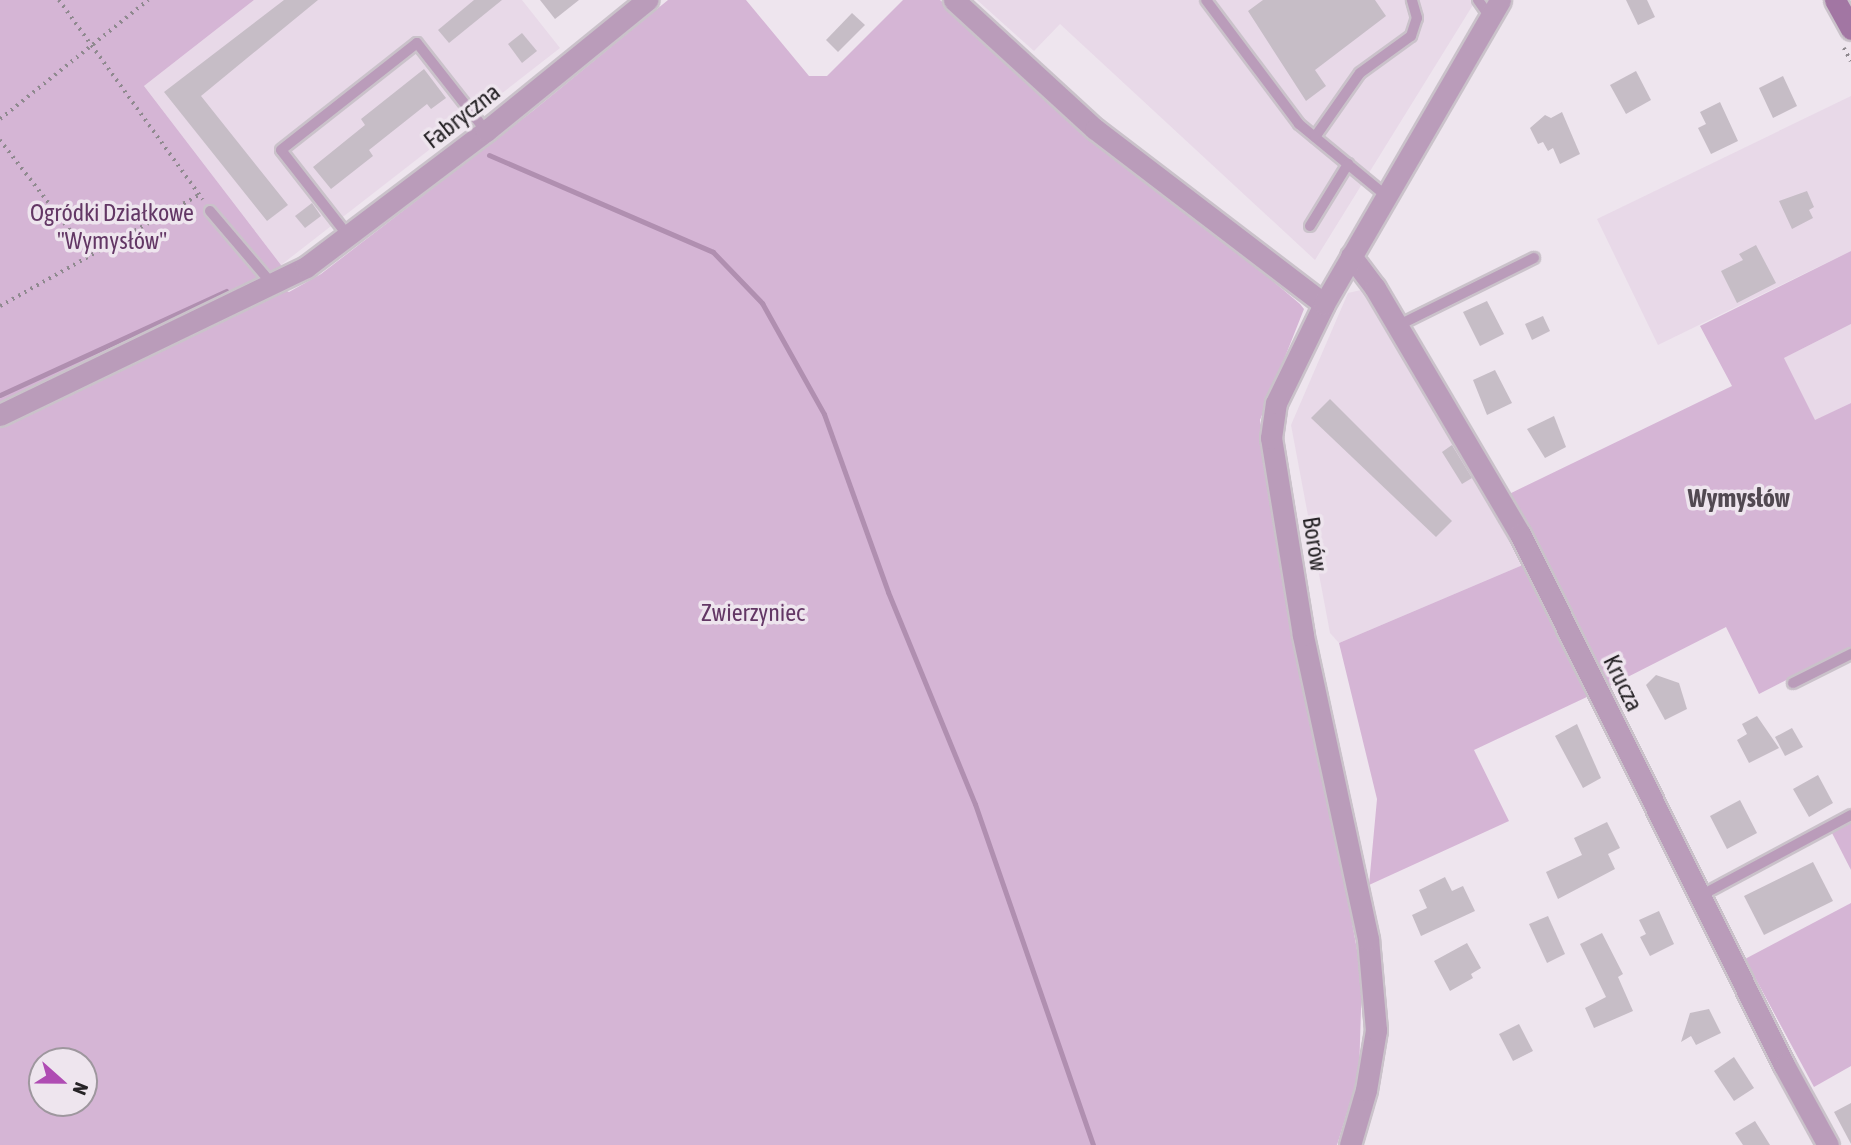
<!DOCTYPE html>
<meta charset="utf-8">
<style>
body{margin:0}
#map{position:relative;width:1851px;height:1145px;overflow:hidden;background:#eee5ee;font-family:"Asap Condensed",sans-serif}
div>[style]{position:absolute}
.built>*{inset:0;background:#e8d9e8}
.green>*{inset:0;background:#d5b5d5}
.stream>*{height:5px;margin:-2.5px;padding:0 2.5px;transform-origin:2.5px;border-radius:2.5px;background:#b08fb0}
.building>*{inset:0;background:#c6bdc6}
.path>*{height:3.5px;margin-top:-1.75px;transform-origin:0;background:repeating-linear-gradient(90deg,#8f898f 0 2px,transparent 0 7px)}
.roads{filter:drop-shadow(2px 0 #cac2ca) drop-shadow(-2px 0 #cac2ca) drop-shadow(0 2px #cac2ca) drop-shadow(0 -2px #cac2ca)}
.lane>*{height:10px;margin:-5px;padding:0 5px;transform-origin:5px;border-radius:5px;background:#ba9cba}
.street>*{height:21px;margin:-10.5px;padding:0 10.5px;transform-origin:10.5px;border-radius:10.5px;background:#ba9cba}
.secondary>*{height:21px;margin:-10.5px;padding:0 10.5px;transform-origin:10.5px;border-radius:10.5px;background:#a276a3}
span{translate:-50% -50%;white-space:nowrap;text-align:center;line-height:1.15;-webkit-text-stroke:7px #eee5ee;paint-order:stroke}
.street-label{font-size:24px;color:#262326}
.park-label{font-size:24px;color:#633765}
.neighbourhood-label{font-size:26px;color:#514951;font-weight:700}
.north{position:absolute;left:28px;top:1047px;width:70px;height:70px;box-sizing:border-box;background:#eee5ee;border:2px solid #9e979e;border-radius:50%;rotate:111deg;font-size:19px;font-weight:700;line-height:28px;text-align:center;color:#262326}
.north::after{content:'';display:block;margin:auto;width:24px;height:32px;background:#af4cb3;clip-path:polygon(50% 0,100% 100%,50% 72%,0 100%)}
</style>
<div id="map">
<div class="built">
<i style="clip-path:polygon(254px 0,522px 0,560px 48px,281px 265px,144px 86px)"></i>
<i style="clip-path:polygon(977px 0,1476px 0,1315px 260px,1060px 24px,1034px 51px)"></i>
<i style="clip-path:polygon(1851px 96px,1851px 251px,1658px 345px,1597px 219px)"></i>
<i style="clip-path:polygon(1366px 289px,1525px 564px,1339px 643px,1330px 633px,1291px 425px,1348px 293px)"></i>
<i style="clip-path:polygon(1851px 324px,1851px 403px,1815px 421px,1784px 358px)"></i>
</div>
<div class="green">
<i style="clip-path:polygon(evenodd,0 0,254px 0,144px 86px,281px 265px,274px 285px,289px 292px,321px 274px,534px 110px,668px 0,746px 0,809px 76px,827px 76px,903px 0,940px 0,1300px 304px,1304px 309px,1260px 420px,1362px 977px,1359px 1074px,1337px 1145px,0 1145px,0 0,42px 1061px,84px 1061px,84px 1103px,42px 1103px,42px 1061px)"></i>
<i style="clip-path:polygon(1851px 251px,1851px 324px,1784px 358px,1815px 420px,1851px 403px,1851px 647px,1759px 694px,1726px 627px,1602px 690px,1503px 497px,1732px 386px,1700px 326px)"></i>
<i style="clip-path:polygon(1525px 564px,1589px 696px,1474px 750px,1509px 821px,1369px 885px,1377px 799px,1339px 643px)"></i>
<i style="clip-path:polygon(1851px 822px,1851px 870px,1832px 833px)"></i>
<i style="clip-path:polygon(1851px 903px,1851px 1066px,1814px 1087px,1745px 959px)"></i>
</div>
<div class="stream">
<i style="left:489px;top:155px;width:244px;rotate:23.4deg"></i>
<i style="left:713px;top:252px;width:71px;rotate:46.1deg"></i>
<i style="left:762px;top:303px;width:127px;rotate:60.8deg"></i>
<i style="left:824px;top:414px;width:189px;rotate:70.2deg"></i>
<i style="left:888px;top:592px;width:229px;rotate:67.7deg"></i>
<i style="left:975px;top:804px;width:361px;rotate:70.9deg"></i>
<i style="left:0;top:395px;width:249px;rotate:-24.7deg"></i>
</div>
<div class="building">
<i style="clip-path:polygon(284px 0,318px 0,201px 96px,288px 205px,267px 221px,164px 92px)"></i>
<i style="clip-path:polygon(474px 0,502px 0,449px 43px,438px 30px)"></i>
<i style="clip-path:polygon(540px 0,579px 0,555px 19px)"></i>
<i style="clip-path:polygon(1263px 0,1375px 0,1386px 16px,1315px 70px,1326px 86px,1306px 101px,1248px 11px)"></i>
<i style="clip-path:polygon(1626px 0,1647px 0,1655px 17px,1638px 25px)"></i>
<i style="clip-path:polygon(852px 13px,865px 25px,838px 52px,826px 40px)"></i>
<i style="clip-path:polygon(522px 33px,537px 51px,522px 63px,508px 44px)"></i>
<i style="clip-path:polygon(424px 69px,446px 98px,431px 109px,427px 104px,369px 150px,373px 156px,331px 189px,313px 167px,365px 125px,361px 119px)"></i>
<i style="clip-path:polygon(1636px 71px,1651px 100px,1626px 114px,1610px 85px)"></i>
<i style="clip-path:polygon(1783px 76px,1797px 106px,1773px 118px,1759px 88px)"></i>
<i style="clip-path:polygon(1720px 102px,1738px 141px,1711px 154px,1698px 128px,1706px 124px,1700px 112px)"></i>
<i style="clip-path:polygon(1562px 112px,1580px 154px,1560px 164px,1553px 148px,1548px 151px,1543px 142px,1538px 144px,1530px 128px,1545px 115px,1551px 118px)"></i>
<i style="clip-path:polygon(1807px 191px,1814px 207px,1809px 210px,1813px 218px,1792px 229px,1779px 201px)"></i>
<i style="clip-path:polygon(312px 203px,321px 216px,305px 228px,295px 216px)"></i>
<i style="clip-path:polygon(1756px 245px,1776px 283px,1737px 303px,1721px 271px,1743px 260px,1739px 254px)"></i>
<i style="clip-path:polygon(1487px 301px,1504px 334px,1480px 346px,1463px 312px)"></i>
<i style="clip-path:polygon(1543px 316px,1550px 331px,1532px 340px,1525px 324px)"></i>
<i style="clip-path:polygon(1495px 370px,1512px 403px,1487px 415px,1473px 380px)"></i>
<i style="clip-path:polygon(1330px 399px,1452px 521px,1436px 537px,1311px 418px)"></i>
<i style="clip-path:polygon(1554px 416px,1566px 447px,1545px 458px,1527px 429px)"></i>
<i style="clip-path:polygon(1452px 445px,1472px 478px,1462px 484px,1442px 452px)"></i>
<i style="clip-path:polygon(1656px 675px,1679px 683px,1687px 709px,1665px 720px,1646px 685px)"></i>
<i style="clip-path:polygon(1757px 716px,1779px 748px,1749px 763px,1737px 740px,1747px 734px,1742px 724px)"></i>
<i style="clip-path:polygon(1577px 724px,1601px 778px,1583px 788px,1555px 736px)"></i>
<i style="clip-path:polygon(1792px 728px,1803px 747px,1785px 756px,1775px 737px)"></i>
<i style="clip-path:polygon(1818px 775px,1833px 803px,1809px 817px,1793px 789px)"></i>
<i style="clip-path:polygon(1740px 800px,1757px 833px,1727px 849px,1710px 816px)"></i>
<i style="clip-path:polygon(1607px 822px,1620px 848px,1608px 854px,1615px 869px,1558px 899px,1546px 872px,1582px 855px,1574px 838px)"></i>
<i style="clip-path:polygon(1813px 862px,1833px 901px,1764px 935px,1744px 896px)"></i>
<i style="clip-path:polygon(1445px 877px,1452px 891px,1463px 886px,1475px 911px,1421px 936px,1412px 915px,1427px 908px,1419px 890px)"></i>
<i style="clip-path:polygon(1659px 911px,1674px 944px,1650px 956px,1640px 937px,1646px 934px,1639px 920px)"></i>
<i style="clip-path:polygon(1548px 916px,1565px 954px,1547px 963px,1529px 924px)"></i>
<i style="clip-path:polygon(1602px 933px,1623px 974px,1618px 977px,1633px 1011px,1594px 1028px,1585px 1008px,1606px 997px,1580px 944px)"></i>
<i style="clip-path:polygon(1467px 943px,1481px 968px,1471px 974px,1473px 978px,1450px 991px,1434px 961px)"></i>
<i style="clip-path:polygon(1709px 1009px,1721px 1033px,1696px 1045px,1691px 1036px,1681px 1042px,1690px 1013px)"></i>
<i style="clip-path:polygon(1519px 1024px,1533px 1051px,1513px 1061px,1499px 1034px)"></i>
<i style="clip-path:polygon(1734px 1057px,1754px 1088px,1734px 1101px,1714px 1071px)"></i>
<i style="clip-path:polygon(1851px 1103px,1851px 1144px,1834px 1112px)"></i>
<i style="clip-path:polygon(1755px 1121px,1770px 1145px,1743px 1145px,1735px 1133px)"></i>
</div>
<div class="path">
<i style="left:59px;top:0;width:246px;rotate:54.2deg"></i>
<i style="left:1844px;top:48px;width:15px;rotate:62deg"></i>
<i style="left:0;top:119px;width:190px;rotate:-38.8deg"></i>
<i style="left:0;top:140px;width:147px;rotate:52.2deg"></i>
<i style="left:0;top:306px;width:228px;rotate:-29.2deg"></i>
</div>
<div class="roads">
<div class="lane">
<i style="left:1206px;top:0;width:155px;rotate:53.1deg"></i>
<i style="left:1299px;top:124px;width:112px;rotate:39.5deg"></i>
<i style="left:1478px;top:0;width:21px;rotate:55deg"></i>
<i style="left:1315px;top:137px;width:78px;rotate:-54.9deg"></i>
<i style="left:1360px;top:73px;width:63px;rotate:-36deg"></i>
<i style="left:1411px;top:36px;width:19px;rotate:-72deg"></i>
<i style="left:1417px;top:18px;width:19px;rotate:-106deg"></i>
<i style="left:210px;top:211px;width:97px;rotate:49.6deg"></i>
<i style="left:1310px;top:226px;width:73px;rotate:-58.5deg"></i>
<i style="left:349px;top:237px;width:110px;rotate:-128deg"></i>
<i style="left:281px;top:150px;width:173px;rotate:-38.2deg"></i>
<i style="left:417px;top:43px;width:112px;rotate:51.9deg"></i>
<i style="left:1397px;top:326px;width:153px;rotate:-26.4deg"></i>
<i style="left:1793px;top:683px;width:65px;rotate:-26.6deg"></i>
<i style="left:1700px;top:896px;width:171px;rotate:-28.2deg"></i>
</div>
<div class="street">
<i style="left:954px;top:0;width:191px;rotate:42.5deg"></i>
<i style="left:1095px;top:129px;width:288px;rotate:37.4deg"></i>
<i style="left:1351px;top:256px;width:40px;rotate:53deg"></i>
<i style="left:1375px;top:288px;width:286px;rotate:59.5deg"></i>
<i style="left:1520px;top:534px;width:593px;rotate:63.56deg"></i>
<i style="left:1784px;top:1065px;width:91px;rotate:61.2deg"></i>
<i style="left:0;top:415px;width:340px;rotate:-25.8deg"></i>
<i style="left:306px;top:267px;width:226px;rotate:-37.1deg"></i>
<i style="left:486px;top:131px;width:208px;rotate:-39.1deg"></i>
<i style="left:1350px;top:1145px;width:57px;rotate:-73.8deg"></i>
<i style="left:1366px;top:1090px;width:61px;rotate:-80.5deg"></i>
<i style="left:1376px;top:1030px;width:91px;rotate:-95deg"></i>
<i style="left:1368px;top:939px;width:311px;rotate:-102.1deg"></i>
<i style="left:1303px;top:635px;width:200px;rotate:-99.2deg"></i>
<i style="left:1271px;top:438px;width:35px;rotate:-82deg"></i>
<i style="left:1276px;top:403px;width:110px;rotate:-64.1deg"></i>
<i style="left:1324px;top:304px;width:351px;rotate:-59.9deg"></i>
</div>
<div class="secondary">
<i style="left:1835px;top:0;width:33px;rotate:61deg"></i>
</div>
</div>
<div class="street-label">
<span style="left:462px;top:116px;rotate:-38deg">Fabryczna</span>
<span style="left:1315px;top:544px;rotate:81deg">Borów</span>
<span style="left:1623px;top:683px;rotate:64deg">Krucza</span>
</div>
<div class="park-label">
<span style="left:112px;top:227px">Ogródki Działkowe<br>"Wymysłów"</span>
<span style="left:753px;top:613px">Zwierzyniec</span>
</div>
<div class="neighbourhood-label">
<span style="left:1739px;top:499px">Wymysłów</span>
</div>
<div class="north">N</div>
</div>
